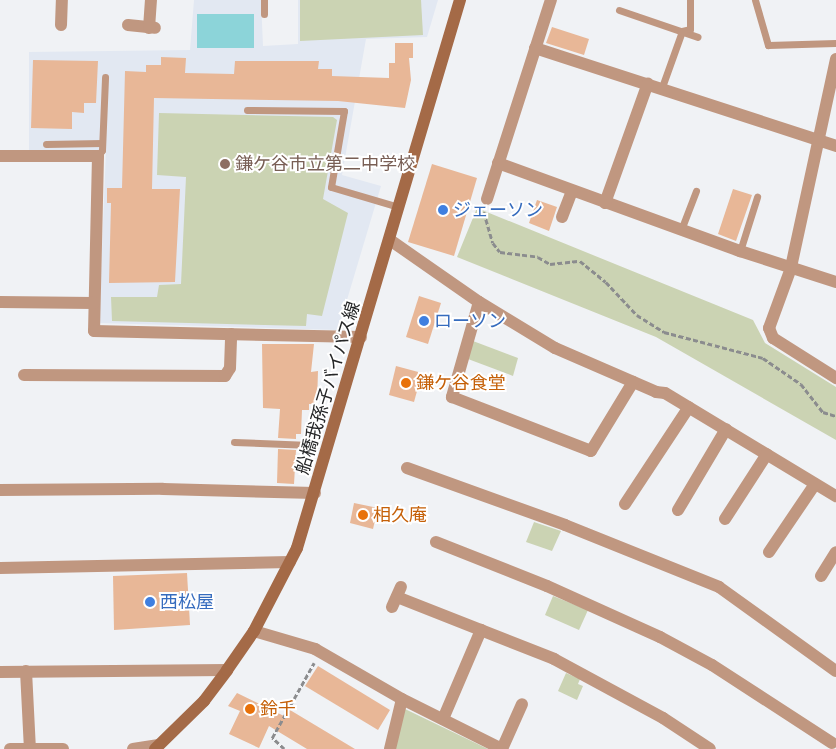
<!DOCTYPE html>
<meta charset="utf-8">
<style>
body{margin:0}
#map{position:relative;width:836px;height:749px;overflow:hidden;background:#f0f2f5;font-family:Cabin,"Noto Sans JP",sans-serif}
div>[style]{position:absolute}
.built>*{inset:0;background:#e2e8f2}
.green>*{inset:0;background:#cbd3b3}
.water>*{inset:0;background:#8cd4d9}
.building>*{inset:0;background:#e8b797}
.path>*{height:2.5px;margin-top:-1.25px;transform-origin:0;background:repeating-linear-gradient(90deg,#8b8c8e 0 5px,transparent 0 7.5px)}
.lane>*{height:7px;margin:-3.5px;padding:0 3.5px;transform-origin:3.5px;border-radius:3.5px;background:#c09780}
.street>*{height:12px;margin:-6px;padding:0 6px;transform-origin:6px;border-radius:6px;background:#c09780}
.secondary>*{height:12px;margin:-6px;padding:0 6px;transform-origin:6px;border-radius:6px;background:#a46a47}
.dots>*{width:14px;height:14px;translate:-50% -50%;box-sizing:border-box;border:2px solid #fff;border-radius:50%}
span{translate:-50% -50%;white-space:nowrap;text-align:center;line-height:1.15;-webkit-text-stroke:4px #fff;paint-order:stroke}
.education-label{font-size:18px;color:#785e54}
.left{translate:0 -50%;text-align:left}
.shop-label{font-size:18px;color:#366cbe}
.food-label{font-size:18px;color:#c56008}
.street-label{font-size:18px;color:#252627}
</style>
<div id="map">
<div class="built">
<i style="clip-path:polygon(194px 0,261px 0,263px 46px,298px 44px,298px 0,438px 0,427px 37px,366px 39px,342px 175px,381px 186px,338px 330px,99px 323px,106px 150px,29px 152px,29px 52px,190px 50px)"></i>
</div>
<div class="green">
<i style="clip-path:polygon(300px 0,421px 0,423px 35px,300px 41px)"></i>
<i style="clip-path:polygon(159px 113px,333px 117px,337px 120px,323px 199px,348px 213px,322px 316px,307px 314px,306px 326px,112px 321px,111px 297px,157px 297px,159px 285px,181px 284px,186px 177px,157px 175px)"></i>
<i style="clip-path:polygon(477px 208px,753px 320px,765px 343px,836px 387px,836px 440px,656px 337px,457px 257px)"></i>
<i style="clip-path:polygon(473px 341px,518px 358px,513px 376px,468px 359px)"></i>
<i style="clip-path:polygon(534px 522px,561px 531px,552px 551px,526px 542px)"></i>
<i style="clip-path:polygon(553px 596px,588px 610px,579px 630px,545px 615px)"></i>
<i style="clip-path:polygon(566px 673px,580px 679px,578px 684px,583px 686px,577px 700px,558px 691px)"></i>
<i style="clip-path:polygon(405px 709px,488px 749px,395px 749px)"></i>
</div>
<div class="water">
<i style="clip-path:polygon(197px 14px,254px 14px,254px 48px,197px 48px)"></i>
</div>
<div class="building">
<i style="clip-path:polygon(552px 27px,589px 39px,584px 55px,546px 43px)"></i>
<i style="clip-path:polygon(395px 43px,413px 43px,413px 58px,409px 58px,411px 80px,405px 108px,338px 101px,154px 98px,152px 189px,180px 189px,175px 282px,109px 283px,111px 203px,107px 203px,107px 188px,122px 188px,125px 71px,146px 72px,146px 65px,161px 65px,161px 57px,186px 58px,185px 73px,234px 74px,235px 61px,319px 61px,318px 69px,332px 69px,332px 76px,389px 78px,389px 63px,395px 63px)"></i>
<i style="clip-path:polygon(33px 60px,98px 61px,96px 103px,84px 103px,84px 113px,72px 112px,72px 129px,31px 128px)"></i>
<i style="clip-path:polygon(432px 164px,477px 178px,454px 256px,408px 242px)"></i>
<i style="clip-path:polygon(733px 189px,752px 195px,736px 241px,718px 234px)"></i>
<i style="clip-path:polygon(537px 200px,557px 207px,549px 231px,529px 223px)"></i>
<i style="clip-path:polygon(419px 296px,441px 303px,428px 344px,406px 337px)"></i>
<i style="clip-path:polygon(262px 344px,314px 344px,311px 372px,318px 371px,317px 404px,309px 404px,309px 410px,302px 410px,301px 434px,296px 434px,296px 439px,278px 438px,280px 409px,263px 408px)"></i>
<i style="clip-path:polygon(396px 366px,422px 373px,414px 402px,389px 395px)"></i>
<i style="clip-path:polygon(278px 449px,296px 450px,294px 484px,277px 483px)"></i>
<i style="clip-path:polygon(354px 503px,378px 508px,373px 529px,350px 523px)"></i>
<i style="clip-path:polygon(187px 573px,190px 625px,114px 630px,113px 576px)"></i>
<i style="clip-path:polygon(318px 666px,390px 710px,378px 730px,305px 686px)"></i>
<i style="clip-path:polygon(237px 693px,286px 717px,290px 710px,355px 749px,307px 749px,269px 726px,259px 748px,229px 734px,240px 711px,228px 706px)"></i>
</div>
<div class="path">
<i style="left:484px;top:212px;width:32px;rotate:74deg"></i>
<i style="left:493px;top:243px;width:11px;rotate:52deg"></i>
<i style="left:500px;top:252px;width:38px;rotate:7deg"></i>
<i style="left:538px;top:257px;width:14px;rotate:30deg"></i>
<i style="left:550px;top:264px;width:30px;rotate:-6deg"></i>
<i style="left:580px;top:261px;width:33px;rotate:39deg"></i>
<i style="left:606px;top:282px;width:45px;rotate:46.8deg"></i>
<i style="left:637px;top:315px;width:32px;rotate:32deg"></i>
<i style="left:664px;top:332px;width:102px;rotate:14.7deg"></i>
<i style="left:763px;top:358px;width:46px;rotate:34.4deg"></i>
<i style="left:801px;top:384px;width:36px;rotate:52deg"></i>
<i style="left:823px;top:412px;width:14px;rotate:17deg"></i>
<i style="left:284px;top:749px;width:16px;rotate:-137deg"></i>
<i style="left:272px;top:738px;width:86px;rotate:-60.8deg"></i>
</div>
<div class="lane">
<i style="left:264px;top:0;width:14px;rotate:90deg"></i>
<i style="left:755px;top:0;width:47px;rotate:73.9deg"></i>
<i style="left:768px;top:45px;width:68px;rotate:-1.7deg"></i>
<i style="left:619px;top:10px;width:83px;rotate:18.9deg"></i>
<i style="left:662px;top:87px;width:59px;rotate:-70.3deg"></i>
<i style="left:682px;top:31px;width:8px;rotate:-14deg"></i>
<i style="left:690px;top:29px;width:29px;rotate:-90deg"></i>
<i style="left:247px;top:110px;width:97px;rotate:0.6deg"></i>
<i style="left:344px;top:111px;width:77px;rotate:99.7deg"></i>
<i style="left:331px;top:187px;width:71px;rotate:16.4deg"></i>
<i style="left:46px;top:144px;width:56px;rotate:-1deg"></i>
<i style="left:98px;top:156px;width:7px;rotate:-56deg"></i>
<i style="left:102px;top:150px;width:73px;rotate:-87.6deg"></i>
<i style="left:681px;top:230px;width:42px;rotate:-69deg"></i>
<i style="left:740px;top:251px;width:57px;rotate:-72.5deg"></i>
<i style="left:234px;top:442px;width:76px;rotate:2.3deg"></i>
</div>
<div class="street">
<i style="left:61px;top:25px;width:25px;rotate:-88deg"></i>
<i style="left:128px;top:25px;width:27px;rotate:6deg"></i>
<i style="left:149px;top:28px;width:28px;rotate:-86deg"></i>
<i style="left:535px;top:48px;width:317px;rotate:18deg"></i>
<i style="left:836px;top:59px;width:214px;rotate:102.2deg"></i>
<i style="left:791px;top:268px;width:64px;rotate:110.1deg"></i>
<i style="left:769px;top:328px;width:11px;rotate:68deg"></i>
<i style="left:773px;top:338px;width:75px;rotate:32.4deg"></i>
<i style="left:0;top:156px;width:98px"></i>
<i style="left:98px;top:156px;width:175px;rotate:91.3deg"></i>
<i style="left:94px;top:331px;width:267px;rotate:1.3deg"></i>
<i style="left:498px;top:163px;width:258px;rotate:20deg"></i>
<i style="left:740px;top:251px;width:101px;rotate:17.9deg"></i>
<i style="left:487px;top:199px;width:209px;rotate:-72.2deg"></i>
<i style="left:605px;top:203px;width:127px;rotate:-70.3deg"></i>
<i style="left:562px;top:217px;width:28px;rotate:-69deg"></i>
<i style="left:390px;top:240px;width:108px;rotate:34.9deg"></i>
<i style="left:479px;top:302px;width:89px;rotate:31.2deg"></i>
<i style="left:555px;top:348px;width:110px;rotate:23.5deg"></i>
<i style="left:656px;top:392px;width:9px;rotate:6deg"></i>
<i style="left:665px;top:393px;width:200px;rotate:31.1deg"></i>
<i style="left:0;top:302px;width:94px;rotate:0.6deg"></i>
<i style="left:479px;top:302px;width:99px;rotate:105.9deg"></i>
<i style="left:452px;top:397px;width:149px;rotate:21.2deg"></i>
<i style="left:591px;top:451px;width:81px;rotate:-58.7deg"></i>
<i style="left:24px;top:375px;width:201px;rotate:0.3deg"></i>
<i style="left:225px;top:376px;width:9px;rotate:-58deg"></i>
<i style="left:230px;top:368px;width:34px;rotate:-88deg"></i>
<i style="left:407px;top:468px;width:168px;rotate:19.8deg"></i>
<i style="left:565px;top:525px;width:166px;rotate:21.9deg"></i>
<i style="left:719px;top:587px;width:144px;rotate:35.7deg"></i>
<i style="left:0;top:490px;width:163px;rotate:-0.4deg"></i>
<i style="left:163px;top:489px;width:152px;rotate:1.5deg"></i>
<i style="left:625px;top:504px;width:116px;rotate:-56.6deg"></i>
<i style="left:678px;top:510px;width:94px;rotate:-59.3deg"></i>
<i style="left:725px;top:519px;width:77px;rotate:-57.1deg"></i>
<i style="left:436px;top:542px;width:119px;rotate:21.6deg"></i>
<i style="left:547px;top:586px;width:124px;rotate:24.3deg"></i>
<i style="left:660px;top:637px;width:59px;rotate:28.3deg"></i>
<i style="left:712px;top:665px;width:143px;rotate:33deg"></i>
<i style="left:769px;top:552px;width:82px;rotate:-55.9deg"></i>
<i style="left:0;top:568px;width:290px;rotate:-1.2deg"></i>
<i style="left:821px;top:576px;width:28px;rotate:-58deg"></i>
<i style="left:397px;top:597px;width:169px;rotate:21.5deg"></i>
<i style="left:554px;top:659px;width:124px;rotate:28.4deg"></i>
<i style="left:663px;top:718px;width:56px;rotate:33.4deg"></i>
<i style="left:392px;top:607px;width:22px;rotate:-66deg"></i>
<i style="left:254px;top:631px;width:64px;rotate:16.4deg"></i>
<i style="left:315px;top:649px;width:100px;rotate:29.9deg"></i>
<i style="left:402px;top:699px;width:112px;rotate:26.6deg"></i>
<i style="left:26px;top:671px;width:78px;rotate:87.1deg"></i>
<i style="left:0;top:672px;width:227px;rotate:-0.5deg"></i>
<i style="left:443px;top:719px;width:97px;rotate:-66.9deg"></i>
<i style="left:10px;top:749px;width:53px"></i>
<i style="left:133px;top:749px;width:26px;rotate:-9deg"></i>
<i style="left:390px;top:749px;width:51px;rotate:-76.5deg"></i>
<i style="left:502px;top:749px;width:49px;rotate:-66deg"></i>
</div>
<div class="secondary">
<i style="left:155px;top:749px;width:69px;rotate:-44.4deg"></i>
<i style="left:204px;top:701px;width:39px;rotate:-53deg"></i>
<i style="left:227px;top:670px;width:47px;rotate:-55.3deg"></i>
<i style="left:254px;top:631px;width:93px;rotate:-62.6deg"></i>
<i style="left:297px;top:548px;width:572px;rotate:-73.44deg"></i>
</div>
<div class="dots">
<i style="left:225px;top:164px;background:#8d6e63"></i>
<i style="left:443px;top:210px;background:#3f7fe0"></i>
<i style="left:424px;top:321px;background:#3f7fe0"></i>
<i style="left:406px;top:383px;background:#e8710a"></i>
<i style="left:363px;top:515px;background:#e8710a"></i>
<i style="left:150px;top:602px;background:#3f7fe0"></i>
<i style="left:250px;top:709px;background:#e8710a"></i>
</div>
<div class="education-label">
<span class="left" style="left:235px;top:164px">鎌ケ谷市立第二中学校</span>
</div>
<div class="shop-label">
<span class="left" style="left:453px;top:210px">ジェーソン</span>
<span class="left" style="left:434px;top:321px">ローソン</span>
<span class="left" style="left:160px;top:602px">西松屋</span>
</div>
<div class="food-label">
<span class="left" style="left:416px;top:383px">鎌ケ谷食堂</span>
<span class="left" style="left:373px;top:515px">相久庵</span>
<span class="left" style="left:260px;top:709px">鈴千</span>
</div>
<div class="street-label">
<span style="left:328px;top:388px;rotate:-73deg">船橋我孫子バイパス線</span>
</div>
</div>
